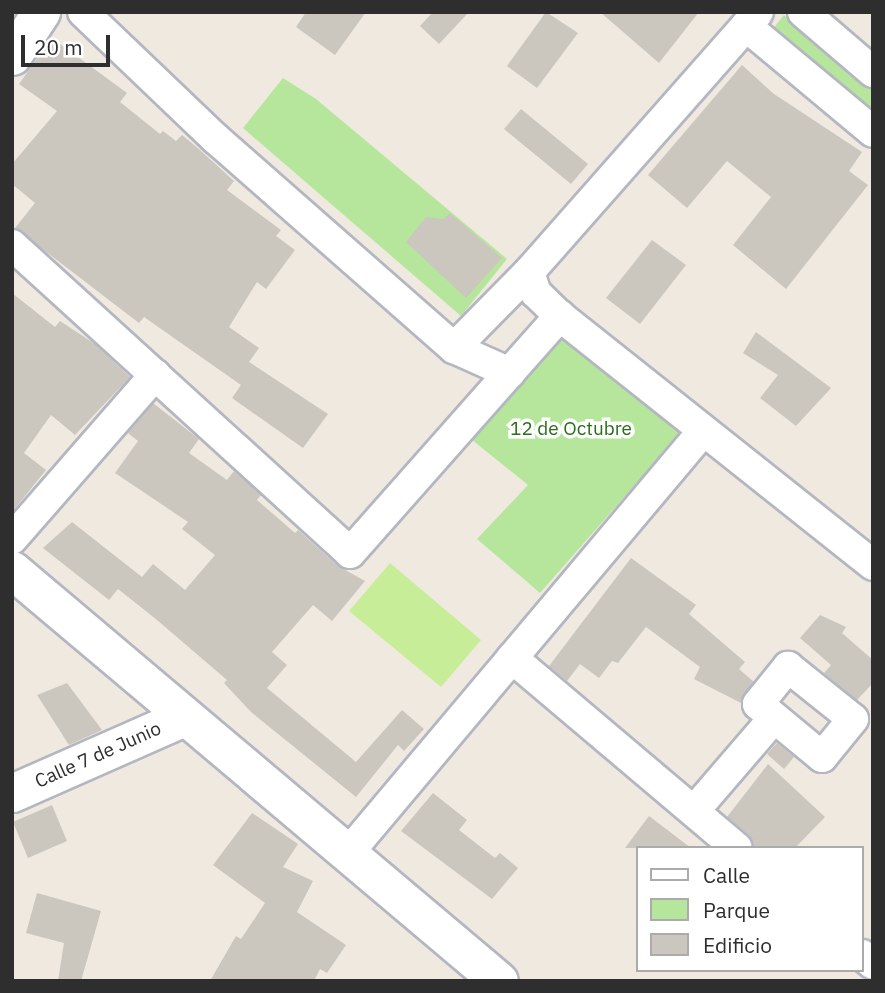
<!DOCTYPE html>
<style>
body{margin:0}
#map{position:relative;width:885px;height:993px;overflow:hidden;background:#efe9e0;font-family:"IBM Plex Sans",sans-serif}
div>[style]{position:absolute}
.green>*{inset:0;background:#b5e69c}
.pitch>*{inset:0;background:#c8ed98}
.building>*{inset:0;background:#cbc7be}
.roads{filter:drop-shadow(2px 0 #b4b6c1) drop-shadow(-2px 0 #b4b6c1) drop-shadow(0 2px #b4b6c1) drop-shadow(0 -2px #b4b6c1)}
.minor>*{height:30px;margin:-15px;padding:0 15px;transform-origin:15px;border-radius:15px;background:#fff}
.tertiary>*{height:37px;margin:-18.5px;padding:0 18.5px;transform-origin:18.5px;border-radius:18.5px;background:#fff}
span{translate:-50% -50%;white-space:nowrap;text-align:center;line-height:1.15;-webkit-text-stroke:7px #fff;paint-order:stroke}
.park-label{font-size:19px;color:#2a6e1a}
.street-label{font-size:19px;color:#2e2e2e}
.frame{position:absolute;inset:0;border:14px solid #2e2e2e;pointer-events:none}
.legend{position:absolute;left:636px;top:846px;width:228px;height:126px;box-sizing:border-box;background:#fff;border:2px solid #ababab;margin:0;padding:9px 12px;list-style:none;font-size:21px;color:#2e2e2e}
.legend li{display:flex;align-items:center;gap:14px;height:35px}
.legend b{width:35px;border:2px solid #ababab}
.scale{position:absolute;left:21px;top:35px;width:89px;height:32px;box-sizing:border-box;border:4px solid #2e2e2e;border-top:0;padding-left:9px;font-size:21px;line-height:24px;white-space:nowrap;color:#2e2e2e;-webkit-text-stroke:5px #fff;paint-order:stroke}
</style>
<div id="map">
<div class="green">
<i style="clip-path:polygon(784px 15px,873px 90px,873px 115px,771px 31px)"></i>
<i style="clip-path:polygon(283px 78px,316px 99px,507px 259px,461px 316px,243px 128px)"></i>
<i style="clip-path:polygon(558px 332px,683px 430px,540px 593px,477px 539px,528px 485px,466px 435px)"></i>
</div>
<div class="pitch">
<i style="clip-path:polygon(390px 563px,481px 640px,441px 687px,349px 611px)"></i>
</div>
<div class="building">
<i style="clip-path:polygon(306px 12px,366px 12px,335px 55px,296px 27px)"></i>
<i style="clip-path:polygon(433px 12px,469px 12px,439px 44px,420px 26px)"></i>
<i style="clip-path:polygon(546px 12px,578px 33px,537px 88px,507px 66px)"></i>
<i style="clip-path:polygon(600px 12px,699px 12px,659px 63px)"></i>
<i style="clip-path:polygon(52px 38px,127px 93px,120px 102px,160px 134px,163px 131px,176px 141px,182px 135px,200px 150px,234px 181px,227px 190px,281px 230px,276px 236px,295px 250px,266px 289px,257px 282px,229px 327px,259px 348px,249px 362px,328px 414px,303px 448px,232px 398px,241px 385px,144px 317px,139px 323px,15px 228px,35px 203px,12px 184px,12px 164px,57px 111px,19px 84px)"></i>
<i style="clip-path:polygon(742px 65px,774px 94px,862px 152px,849px 171px,868px 185px,786px 289px,733px 245px,771px 197px,727px 161px,687px 208px,648px 175px)"></i>
<i style="clip-path:polygon(521px 109px,588px 164px,571px 184px,504px 129px)"></i>
<i style="clip-path:polygon(450px 213px,502px 258px,466px 298px,406px 242px,426px 217px,444px 219px)"></i>
<i style="clip-path:polygon(652px 240px,686px 265px,640px 324px,606px 298px)"></i>
<i style="clip-path:polygon(12px 293px,55px 327px,60px 321px,95px 344px,130px 377px,75px 435px,51px 415px,24px 453px,46px 470px,12px 512px)"></i>
<i style="clip-path:polygon(756px 332px,831px 388px,796px 426px,760px 398px,778px 375px,743px 353px)"></i>
<i style="clip-path:polygon(153px 403px,199px 439px,189px 453px,227px 480px,234px 471px,261px 495px,257px 500px,295px 533px,298px 530px,338px 566px,365px 581px,332px 621px,313px 605px,272px 652px,287px 665px,267px 688px,356px 762px,402px 710px,424px 729px,404px 751px,398px 745px,356px 797px,251px 712px,224px 683px,227px 680px,157px 620px,118px 589px,109px 600px,43px 548px,72px 522px,142px 577px,153px 564px,185px 590px,215px 555px,182px 529px,188px 522px,115px 473px,138px 441px,128px 433px)"></i>
<i style="clip-path:polygon(631px 558px,696px 605px,689px 614px,745px 662px,739px 669px,754px 682px,741px 703px,694px 679px,700px 667px,646px 627px,618px 663px,612px 661px,599px 678px,580px 664px,567px 681px,549px 666px)"></i>
<i style="clip-path:polygon(820px 615px,846px 627px,842px 633px,873px 660px,873px 683px,857px 700px,824px 673px,831px 665px,800px 638px)"></i>
<i style="clip-path:polygon(67px 683px,102px 730px,69px 745px,37px 695px)"></i>
<i style="clip-path:polygon(777px 743px,794px 757px,784px 769px,767px 754px)"></i>
<i style="clip-path:polygon(768px 764px,825px 817px,795px 848px,754px 848px,749px 835px,727px 817px)"></i>
<i style="clip-path:polygon(433px 793px,467px 820px,459px 830px,495px 858px,500px 853px,518px 868px,492px 899px,401px 831px)"></i>
<i style="clip-path:polygon(52px 805px,67px 841px,28px 858px,13px 822px)"></i>
<i style="clip-path:polygon(252px 813px,298px 844px,283px 867px,313px 881px,297px 912px,346px 945px,327px 973px,320px 969px,314px 981px,210px 981px,236px 936px,241px 939px,265px 903px,213px 865px)"></i>
<i style="clip-path:polygon(649px 816px,691px 848px,625px 848px)"></i>
<i style="clip-path:polygon(37px 893px,101px 911px,81px 981px,58px 981px,64px 943px,26px 933px)"></i>
</div>
<div class="roads">
<div class="minor">
<i style="left:83px;top:12px;width:184px;rotate:43.7deg"></i>
<i style="left:216px;top:139px;width:317px;rotate:41.3deg"></i>
<i style="left:454px;top:348px;width:61px;rotate:24.1deg"></i>
<i style="left:803px;top:12px;width:92px;rotate:40.6deg"></i>
<i style="left:746px;top:26px;width:165px;rotate:39.8deg"></i>
<i style="left:12px;top:245px;width:457px;rotate:42.3deg"></i>
<i style="left:350px;top:553px;width:317px;rotate:-48.5deg"></i>
<i style="left:529px;top:272px;width:22px;rotate:72deg"></i>
<i style="left:536px;top:293px;width:33px;rotate:44deg"></i>
<i style="left:560px;top:316px;width:400px;rotate:38.5deg"></i>
<i style="left:454px;top:348px;width:107px;rotate:-45.4deg"></i>
<i style="left:529px;top:272px;width:346px;rotate:-48.6deg"></i>
<i style="left:12px;top:539px;width:218px;rotate:-48.9deg"></i>
<i style="left:512px;top:658px;width:294px;rotate:40.2deg"></i>
<i style="left:788px;top:667px;width:83px;rotate:38.7deg"></i>
<i style="left:853px;top:719px;width:49px;rotate:129.2deg"></i>
<i style="left:822px;top:757px;width:83px;rotate:-140.4deg"></i>
<i style="left:758px;top:704px;width:48px;rotate:-51deg"></i>
<i style="left:694px;top:811px;width:123px;rotate:-49.3deg"></i>
<i style="left:349px;top:852px;width:550px;rotate:-49.94deg"></i>
<i style="left:862px;top:955px;width:14px;rotate:39deg"></i>
</div>
<div class="tertiary">
<i style="left:12px;top:56px;width:53px;rotate:-56.6deg"></i>
<i style="left:12px;top:570px;width:637px;rotate:40.16deg"></i>
<i style="left:12px;top:793px;width:188px;rotate:-23.8deg"></i>
</div>
</div>
<div class="park-label">
<span style="left:571px;top:429px">12 de Octubre</span>
</div>
<div class="street-label">
<span style="left:98px;top:755px;rotate:-24deg">Calle 7 de Junio</span>
</div>
<div class="frame"></div>
<ul class="legend">
<li><b style="height:9px;background:#fff"></b>Calle</li>
<li><b style="height:19px;background:#b5e69c"></b>Parque</li>
<li><b style="height:19px;background:#cbc7be"></b>Edificio</li>
</ul>
<div class="scale">20 m</div>
</div>
